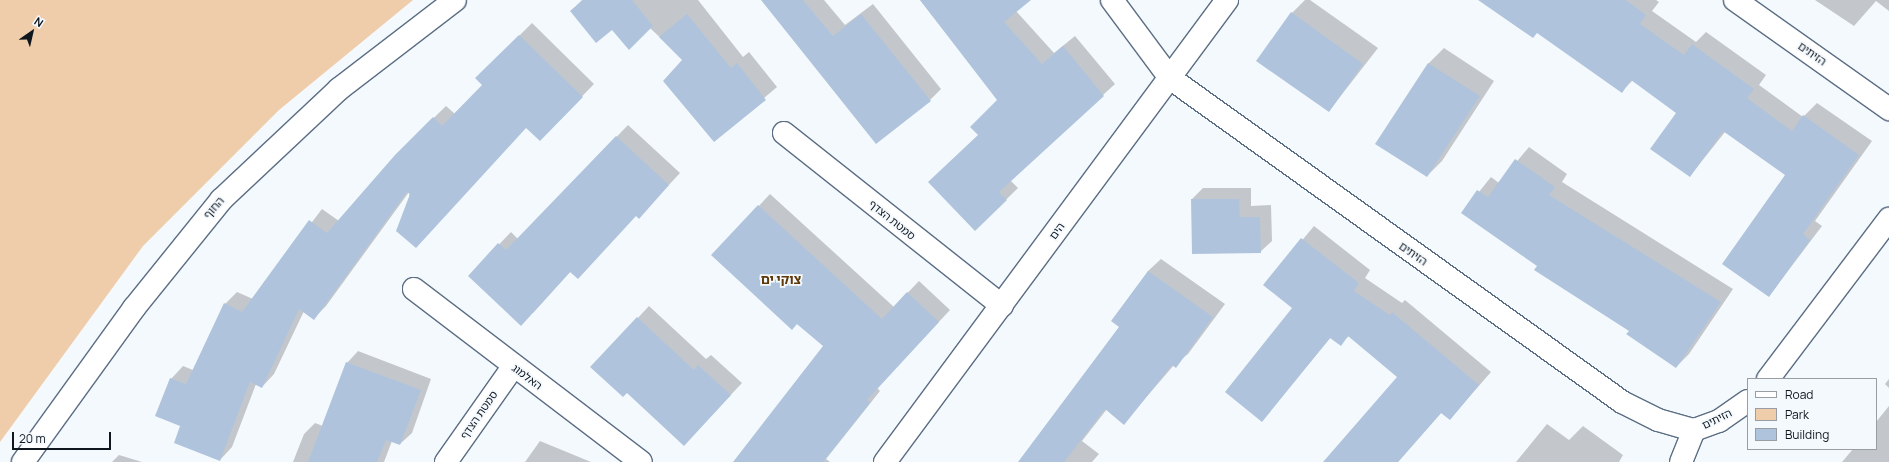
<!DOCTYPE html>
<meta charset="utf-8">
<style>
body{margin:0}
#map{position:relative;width:1889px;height:462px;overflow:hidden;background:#f4f9fe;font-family:Manrope,"Noto Sans Hebrew",sans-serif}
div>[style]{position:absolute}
.green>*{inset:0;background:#efccaa}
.shadow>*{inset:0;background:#0003}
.building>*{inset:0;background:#afc4dc}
.roads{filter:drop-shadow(1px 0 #5c6e83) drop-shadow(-1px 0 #5c6e83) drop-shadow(0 1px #5c6e83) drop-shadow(0 -1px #5c6e83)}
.minor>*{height:22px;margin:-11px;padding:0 11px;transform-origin:11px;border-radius:11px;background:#fff}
span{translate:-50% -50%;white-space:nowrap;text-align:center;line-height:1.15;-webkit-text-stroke:3.5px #f4f9fe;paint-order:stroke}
.street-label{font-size:11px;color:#0f161e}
.quarter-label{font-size:13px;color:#5e3807;font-weight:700}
.legend{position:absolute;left:1747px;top:378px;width:130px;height:72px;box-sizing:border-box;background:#f4f9fe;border:1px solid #989ea4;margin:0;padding:5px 7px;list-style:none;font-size:12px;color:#0f161e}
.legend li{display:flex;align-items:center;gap:8px;height:20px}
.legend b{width:20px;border:1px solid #989ea4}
.north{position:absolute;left:12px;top:12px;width:40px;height:40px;-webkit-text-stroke:3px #f4f9fe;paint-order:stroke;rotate:34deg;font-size:11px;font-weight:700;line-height:16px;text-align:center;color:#0f161e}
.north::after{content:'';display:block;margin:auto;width:14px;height:18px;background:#0f161e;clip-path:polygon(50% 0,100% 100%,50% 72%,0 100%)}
.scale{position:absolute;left:12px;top:432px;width:99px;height:18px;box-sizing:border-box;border:2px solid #0f161e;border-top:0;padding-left:5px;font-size:12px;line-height:14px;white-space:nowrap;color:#0f161e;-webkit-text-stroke:3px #f4f9fe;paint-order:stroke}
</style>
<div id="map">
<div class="green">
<i style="clip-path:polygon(0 0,413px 0,279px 110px,143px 246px,0 442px)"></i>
</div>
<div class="shadow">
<i style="clip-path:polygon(582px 0,698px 0,743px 57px,749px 52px,777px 87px,714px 141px,684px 60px,650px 28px,612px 28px,571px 11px)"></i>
<i style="clip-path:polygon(762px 0,824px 0,845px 25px,873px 4px,941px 89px,930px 100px)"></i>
<i style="clip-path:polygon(920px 0,1029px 0,1016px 11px,1054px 53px,1075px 36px,1115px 84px,1010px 180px,1018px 188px,975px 230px,979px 135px,998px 100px)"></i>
<i style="clip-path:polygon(1305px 0,1310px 0,1378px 48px,1329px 111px,1292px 13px)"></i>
<i style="clip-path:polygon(1494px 0,1656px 0,1659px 2px,1652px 11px,1696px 42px,1706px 32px,1766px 75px,1759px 85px,1803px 117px,1817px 103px,1872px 141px,1815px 221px,1822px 226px,1769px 296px,1786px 175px,1725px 132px,1690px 176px,1677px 113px,1633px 80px,1622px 91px)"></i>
<i style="clip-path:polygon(1815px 0,1889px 0,1889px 11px,1876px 1px,1854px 26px)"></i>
<i style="clip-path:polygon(532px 23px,594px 84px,540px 140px,526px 127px,416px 247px,409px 192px,326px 306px,314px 318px,304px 311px,274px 374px,262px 387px,256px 384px,232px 447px,220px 460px,182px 425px,171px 379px,183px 366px,193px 370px,225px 304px,237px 292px,253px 299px,322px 209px,339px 221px,396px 155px,446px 106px,455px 114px,484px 85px,477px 78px)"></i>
<i style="clip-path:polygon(1444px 48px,1494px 81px,1442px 161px,1427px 176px,1377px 144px,1429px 63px)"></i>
<i style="clip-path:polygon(628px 125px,680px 173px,639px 217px,636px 215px,571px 271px,533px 313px,469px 276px,511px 232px,518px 239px)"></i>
<i style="clip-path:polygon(1529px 147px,1567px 174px,1562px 182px,1733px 289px,1689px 354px,1676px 367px,1630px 330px,1462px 213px,1491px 177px,1499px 183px)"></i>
<i style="clip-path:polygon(1203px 188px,1251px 188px,1251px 206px,1271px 205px,1272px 241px,1260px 252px,1192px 199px)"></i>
<i style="clip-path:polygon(770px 194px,894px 307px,919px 281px,950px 310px,877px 388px,880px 391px,826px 459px,830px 462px,735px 462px,824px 346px,713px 255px)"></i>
<i style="clip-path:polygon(1314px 226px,1370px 270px,1365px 278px,1402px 303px,1405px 300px,1491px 372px,1450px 419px,1442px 412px,1398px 462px,1339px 462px,1399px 377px,1349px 336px,1340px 344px,1331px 337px,1262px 421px,1294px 308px,1265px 285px)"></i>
<i style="clip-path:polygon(1161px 259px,1225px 304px,1188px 354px,1174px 365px,1124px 423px,1107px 409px,1082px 441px,1099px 454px,1092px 462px,1019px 462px,1120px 326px,1148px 271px)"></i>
<i style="clip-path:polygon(649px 306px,706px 359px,711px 355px,742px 383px,695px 433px,592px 367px)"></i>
<i style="clip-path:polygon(358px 351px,431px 379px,412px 433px,400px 444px,392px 441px,384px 462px,293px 462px,304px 434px,315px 423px,323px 426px,347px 363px)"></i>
<i style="clip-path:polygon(1889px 379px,1889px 388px,1885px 384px)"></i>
<i style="clip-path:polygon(1889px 406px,1889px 462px,1842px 462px,1853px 449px,1876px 449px,1876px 422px)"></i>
<i style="clip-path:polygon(1547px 424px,1569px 440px,1583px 426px,1623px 455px,1619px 462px,1516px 462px)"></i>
<i style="clip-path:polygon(540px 441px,591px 462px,525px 462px)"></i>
<i style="clip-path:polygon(119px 455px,142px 462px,112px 462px)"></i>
</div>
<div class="building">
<i style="clip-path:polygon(583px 0,632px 0,653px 26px,629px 50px,612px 30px,596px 43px,570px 11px)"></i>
<i style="clip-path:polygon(761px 0,803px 0,833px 36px,861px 14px,931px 101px,876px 144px)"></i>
<i style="clip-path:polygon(920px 0,1031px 0,1004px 22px,1042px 64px,1063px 46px,1104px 96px,999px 192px,1007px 200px,975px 231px,928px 182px,978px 135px,970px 127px,997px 100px)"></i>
<i style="clip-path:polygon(1478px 0,1626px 0,1646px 15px,1640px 24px,1684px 55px,1692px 44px,1754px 89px,1747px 98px,1792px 131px,1803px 115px,1859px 155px,1803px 234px,1810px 240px,1769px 297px,1722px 264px,1785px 175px,1723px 131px,1690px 177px,1650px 149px,1676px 113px,1631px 80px,1622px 93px,1537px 33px,1533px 38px)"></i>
<i style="clip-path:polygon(1291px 12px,1363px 64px,1329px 112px,1256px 61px)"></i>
<i style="clip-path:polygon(687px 14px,731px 68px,737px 63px,766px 100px,714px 142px,663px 81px,682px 60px,659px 37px)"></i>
<i style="clip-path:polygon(519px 35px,583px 97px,540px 141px,526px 128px,416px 248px,396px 231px,410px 194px,407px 192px,314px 320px,299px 309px,262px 388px,250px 382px,220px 461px,174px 443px,180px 426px,155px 416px,170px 378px,186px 384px,224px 303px,242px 312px,309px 220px,327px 233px,395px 155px,433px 117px,442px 126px,482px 85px,475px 78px)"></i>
<i style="clip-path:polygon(1428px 63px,1480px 96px,1427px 177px,1375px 144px)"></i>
<i style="clip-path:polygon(616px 136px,669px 185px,639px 219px,636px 216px,578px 279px,570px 272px,521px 326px,468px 276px,498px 243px,506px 250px)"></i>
<i style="clip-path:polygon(1515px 159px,1555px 187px,1549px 195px,1721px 302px,1676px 368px,1626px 334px,1629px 331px,1534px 270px,1537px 266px,1461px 213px,1477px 190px,1488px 197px)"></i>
<i style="clip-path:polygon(1191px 199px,1239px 199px,1240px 217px,1260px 217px,1261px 253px,1192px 254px)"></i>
<i style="clip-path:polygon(758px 205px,882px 319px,907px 292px,939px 322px,867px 400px,870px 403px,823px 462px,733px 462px,823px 346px,797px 324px,792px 330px,711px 255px)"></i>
<i style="clip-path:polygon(1301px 238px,1359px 283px,1354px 291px,1390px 315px,1392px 312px,1479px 385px,1450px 420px,1441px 413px,1398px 462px,1323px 462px,1397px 377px,1348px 336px,1341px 346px,1330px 338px,1262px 422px,1225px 392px,1292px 308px,1263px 285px)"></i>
<i style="clip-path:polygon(1148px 271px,1213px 317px,1176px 368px,1172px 365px,1124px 425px,1105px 409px,1064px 462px,1018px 462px,1119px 327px,1111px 321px)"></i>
<i style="clip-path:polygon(637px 317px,694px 370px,698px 365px,731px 395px,684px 446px,627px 393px,623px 397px,590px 367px)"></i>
<i style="clip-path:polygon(346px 362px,421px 390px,400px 445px,386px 440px,377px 462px,308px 462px)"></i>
</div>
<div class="roads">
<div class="minor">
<i style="left:1112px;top:0;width:97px;rotate:53.4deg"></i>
<i style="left:1170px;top:78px;width:556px;rotate:35.63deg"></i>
<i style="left:1622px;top:402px;width:40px;rotate:26.6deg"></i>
<i style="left:1658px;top:420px;width:37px;rotate:16deg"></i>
<i style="left:1694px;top:430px;width:27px;rotate:-20deg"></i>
<i style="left:1719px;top:421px;width:35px;rotate:-35deg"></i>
<i style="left:1735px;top:0;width:189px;rotate:35.3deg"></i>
<i style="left:784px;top:133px;width:278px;rotate:38.4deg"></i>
<i style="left:414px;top:289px;width:285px;rotate:37.3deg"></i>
<i style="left:1768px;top:379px;width:201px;rotate:-52.9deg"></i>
<i style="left:23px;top:462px;width:190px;rotate:-54.2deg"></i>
<i style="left:134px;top:308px;width:139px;rotate:-51.1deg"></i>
<i style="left:221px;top:200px;width:162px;rotate:-43.2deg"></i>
<i style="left:339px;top:89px;width:146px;rotate:-37.5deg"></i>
<i style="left:446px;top:462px;width:116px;rotate:-54.8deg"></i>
<i style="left:885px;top:462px;width:575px;rotate:-53.49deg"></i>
<i style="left:1681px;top:462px;width:35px;rotate:-68deg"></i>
</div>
</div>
<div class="street-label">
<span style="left:1812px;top:54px;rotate:35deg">הזיתים</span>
<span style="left:214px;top:208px;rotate:-49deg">החוף</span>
<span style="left:892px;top:220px;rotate:39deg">סמטת הצדף</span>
<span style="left:1057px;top:231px;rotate:-54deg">הים</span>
<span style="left:1413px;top:254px;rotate:35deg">הזיתים</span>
<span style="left:527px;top:377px;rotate:37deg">האלמוג</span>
<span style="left:479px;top:415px;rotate:-55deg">סמטת הצדף</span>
<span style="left:1717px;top:419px;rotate:-26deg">הזיתים</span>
</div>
<div class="quarter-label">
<span style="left:781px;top:279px">צוקי ים</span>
</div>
<ul class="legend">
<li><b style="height:5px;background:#fff"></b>Road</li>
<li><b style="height:11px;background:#efccaa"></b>Park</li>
<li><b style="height:11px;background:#afc4dc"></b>Building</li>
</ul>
<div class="north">N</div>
<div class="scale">20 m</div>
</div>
